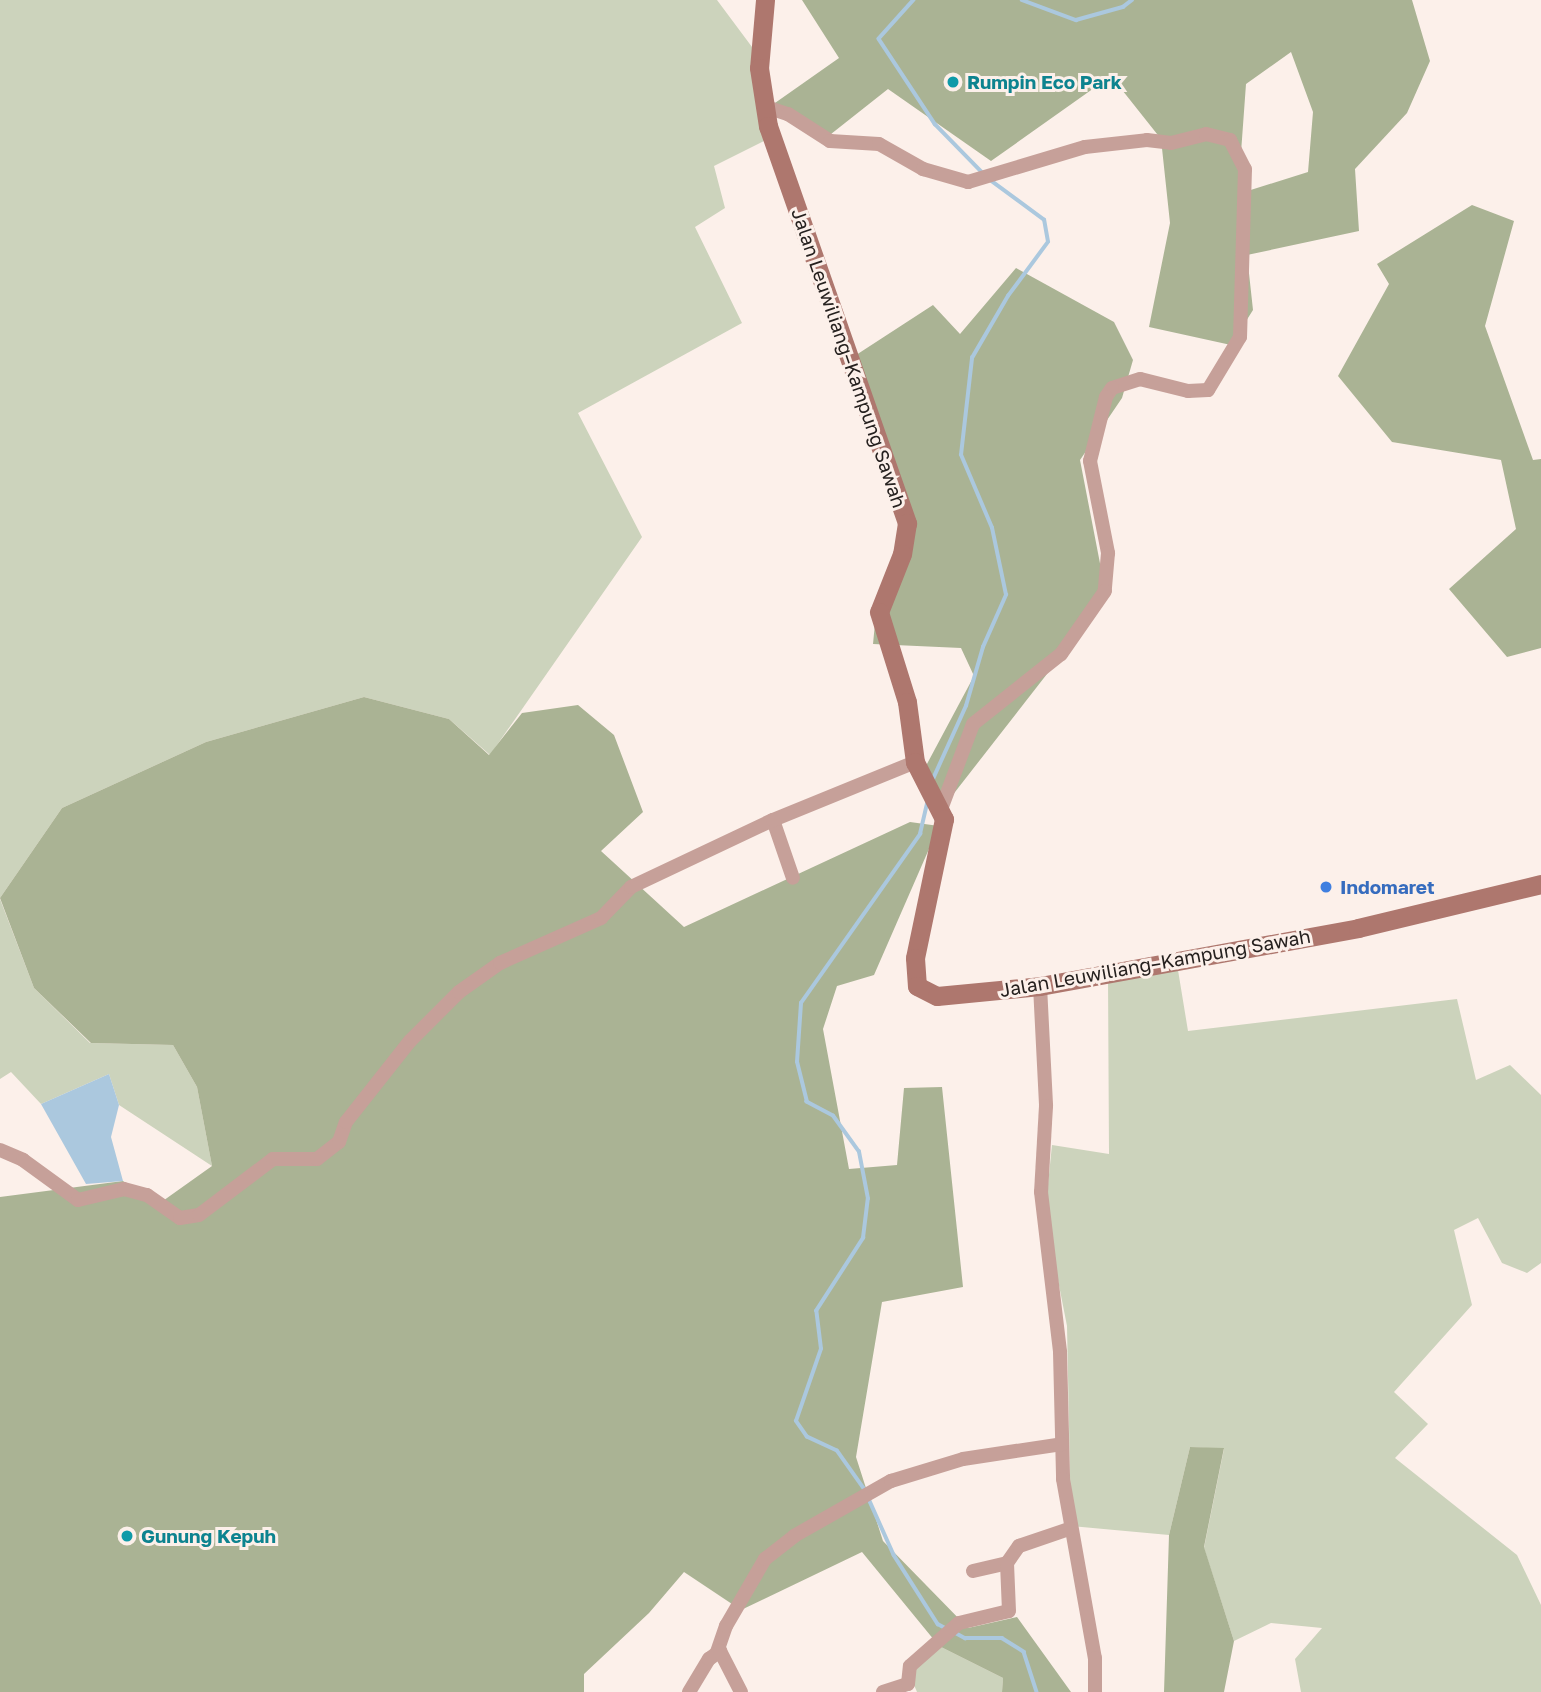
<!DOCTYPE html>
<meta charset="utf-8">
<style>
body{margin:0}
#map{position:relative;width:1541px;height:1692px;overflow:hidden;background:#fcf0ea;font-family:"Golos Text",sans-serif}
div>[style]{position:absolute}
.green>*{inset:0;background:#ccd3bc}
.forest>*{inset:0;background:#aab394}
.water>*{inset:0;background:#abc8de}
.stream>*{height:3.5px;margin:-1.75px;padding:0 1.75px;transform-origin:1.75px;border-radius:1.75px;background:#abc8de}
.street>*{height:14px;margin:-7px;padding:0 7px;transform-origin:7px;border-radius:7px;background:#c6a099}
.secondary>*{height:19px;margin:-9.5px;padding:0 9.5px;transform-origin:9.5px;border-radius:9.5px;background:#ae776e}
.dots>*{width:19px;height:19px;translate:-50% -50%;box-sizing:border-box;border:4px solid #fcf0ea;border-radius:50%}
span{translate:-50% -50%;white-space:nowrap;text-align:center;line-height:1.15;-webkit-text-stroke:6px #fcf0ea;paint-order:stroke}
.culture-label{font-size:19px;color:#0d838f;font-weight:700}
.left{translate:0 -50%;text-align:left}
.street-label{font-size:19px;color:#26211f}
.shop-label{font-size:19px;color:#366cbe;font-weight:700}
</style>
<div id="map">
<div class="green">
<i style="clip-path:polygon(0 0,717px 0,752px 47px,770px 138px,714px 166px,725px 208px,695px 227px,742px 323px,578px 413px,642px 537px,490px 755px,449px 719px,364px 697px,206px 742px,62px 808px,0 898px)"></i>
<i style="clip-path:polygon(0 899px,34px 988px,90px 1043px,173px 1045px,197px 1087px,212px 1166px,119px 1105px,109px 1074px,41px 1104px,11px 1072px,0 1079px)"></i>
<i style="clip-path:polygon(1177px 964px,1188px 1031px,1457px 999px,1476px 1080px,1510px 1065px,1541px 1095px,1541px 1263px,1527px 1273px,1502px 1263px,1478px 1218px,1454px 1230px,1472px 1305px,1394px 1392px,1428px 1424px,1395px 1458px,1517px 1555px,1541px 1605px,1541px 1692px,1301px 1692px,1295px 1659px,1322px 1628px,1271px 1623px,1234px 1641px,1204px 1548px,1224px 1449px,1190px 1447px,1169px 1535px,1071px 1526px,1067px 1326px,1045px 1214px,1052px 1145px,1109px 1154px,1108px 978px)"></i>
<i style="clip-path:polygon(939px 1646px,1003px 1678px,1002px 1692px,917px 1692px,909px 1673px)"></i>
</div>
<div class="forest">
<i style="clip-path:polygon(evenodd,802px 0,1412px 0,1430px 61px,1407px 113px,1355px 169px,1359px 231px,1247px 255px,1253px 310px,1231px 345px,1149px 327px,1170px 223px,1161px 139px,1111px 76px,991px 161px,888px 89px,826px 138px,765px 110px,839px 58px,802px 0,1291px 52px,1313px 112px,1308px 172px,1238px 194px,1246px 84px,1291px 52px)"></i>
<i style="clip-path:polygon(1472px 205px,1514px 221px,1485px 326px,1533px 460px,1541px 459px,1541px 648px,1507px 657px,1449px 589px,1516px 529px,1501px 460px,1392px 442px,1338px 376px,1389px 284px,1377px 264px)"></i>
<i style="clip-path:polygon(1016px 268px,1114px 322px,1133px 360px,1122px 398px,1080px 460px,1104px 584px,1068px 647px,948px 801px,920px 777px,974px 676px,961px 648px,873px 644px,878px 592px,911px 529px,853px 357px,933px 305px,960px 334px)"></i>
<i style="clip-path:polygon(364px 697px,449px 719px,489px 755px,522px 713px,578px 705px,614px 735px,643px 812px,601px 851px,684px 927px,910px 822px,939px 826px,874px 975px,837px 986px,823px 1029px,849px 1169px,897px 1165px,904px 1088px,942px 1087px,963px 1287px,882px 1302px,856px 1457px,883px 1541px,968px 1628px,1017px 1617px,1071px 1692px,1002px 1692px,1003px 1678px,939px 1646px,862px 1552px,741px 1610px,684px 1572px,649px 1613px,584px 1674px,584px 1692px,0 1692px,0 1197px,123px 1181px,160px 1203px,212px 1166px,197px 1087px,173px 1045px,91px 1043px,34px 988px,0 898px,62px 808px,206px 742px)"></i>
<i style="clip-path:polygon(1190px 1447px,1224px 1448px,1204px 1547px,1234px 1641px,1224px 1692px,1164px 1692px,1169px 1535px)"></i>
</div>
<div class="water">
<i style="clip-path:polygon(109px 1074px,119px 1105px,111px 1137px,123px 1181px,86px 1184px,41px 1104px)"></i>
</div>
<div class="stream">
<i style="left:914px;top:0;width:52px;rotate:131.9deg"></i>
<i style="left:879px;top:39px;width:102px;rotate:56.6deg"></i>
<i style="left:935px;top:124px;width:69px;rotate:45.6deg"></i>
<i style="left:1022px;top:0;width:58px;rotate:20.3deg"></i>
<i style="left:1076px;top:20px;width:49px;rotate:-15.5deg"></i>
<i style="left:1123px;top:7px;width:11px;rotate:-38deg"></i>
<i style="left:933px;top:779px;width:80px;rotate:-65.7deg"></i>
<i style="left:966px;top:706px;width:61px;rotate:-73.9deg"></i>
<i style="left:983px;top:647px;width:57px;rotate:-66.1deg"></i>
<i style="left:1006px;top:595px;width:68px;rotate:-101.8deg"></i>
<i style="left:992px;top:528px;width:79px;rotate:-113deg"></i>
<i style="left:961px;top:455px;width:98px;rotate:-83.5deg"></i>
<i style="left:972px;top:358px;width:72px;rotate:-59.9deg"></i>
<i style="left:1008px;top:296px;width:67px;rotate:-53.5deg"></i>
<i style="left:1048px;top:242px;width:22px;rotate:-100deg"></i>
<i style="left:1044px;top:220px;width:66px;rotate:-143.7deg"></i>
<i style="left:866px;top:1492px;width:50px;rotate:-125.3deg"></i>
<i style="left:837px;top:1451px;width:33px;rotate:-155deg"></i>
<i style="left:807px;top:1437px;width:19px;rotate:-125deg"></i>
<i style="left:796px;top:1421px;width:76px;rotate:-70.9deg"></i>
<i style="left:821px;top:1349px;width:38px;rotate:-97deg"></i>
<i style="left:816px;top:1311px;width:87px;rotate:-57.2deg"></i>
<i style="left:863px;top:1238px;width:39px;rotate:-83deg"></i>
<i style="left:868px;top:1199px;width:48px;rotate:-100.8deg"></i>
<i style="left:859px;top:1152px;width:44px;rotate:-125.8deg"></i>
<i style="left:833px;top:1116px;width:30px;rotate:-152deg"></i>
<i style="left:807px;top:1102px;width:41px;rotate:-104deg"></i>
<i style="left:797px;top:1062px;width:59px;rotate:-86.1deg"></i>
<i style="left:801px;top:1003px;width:207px;rotate:-54.8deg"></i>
<i style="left:920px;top:834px;width:31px;rotate:-77deg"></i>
<i style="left:869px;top:1499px;width:61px;rotate:65.9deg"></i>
<i style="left:894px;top:1555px;width:82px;rotate:57.5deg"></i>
<i style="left:938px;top:1624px;width:10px;rotate:29deg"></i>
<i style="left:954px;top:1632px;width:13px;rotate:29deg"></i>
<i style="left:965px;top:1638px;width:37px"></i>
<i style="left:1002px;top:1638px;width:26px;rotate:32deg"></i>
<i style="left:1024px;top:1652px;width:42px;rotate:72deg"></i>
</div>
<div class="street">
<i style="left:763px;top:106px;width:26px;rotate:18deg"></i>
<i style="left:788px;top:114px;width:50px;rotate:32.7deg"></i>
<i style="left:830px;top:141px;width:49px;rotate:3.5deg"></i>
<i style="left:879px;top:144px;width:51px;rotate:29.6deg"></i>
<i style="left:923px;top:169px;width:47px;rotate:16.1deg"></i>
<i style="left:968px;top:182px;width:122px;rotate:-16.7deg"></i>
<i style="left:1085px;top:147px;width:62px;rotate:-6.4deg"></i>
<i style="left:1147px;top:140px;width:24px;rotate:7deg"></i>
<i style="left:1171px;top:143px;width:36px;rotate:-14deg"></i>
<i style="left:1206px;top:134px;width:25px;rotate:14deg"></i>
<i style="left:1230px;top:140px;width:33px;rotate:63deg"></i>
<i style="left:1245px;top:169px;width:168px;rotate:91.7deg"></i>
<i style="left:1240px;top:337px;width:62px;rotate:121.1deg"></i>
<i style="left:1208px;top:390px;width:20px;rotate:177deg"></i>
<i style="left:1188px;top:391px;width:49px;rotate:-166deg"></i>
<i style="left:1140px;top:379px;width:29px;rotate:162deg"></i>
<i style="left:1112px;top:388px;width:11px;rotate:124deg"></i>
<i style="left:1106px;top:397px;width:66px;rotate:104deg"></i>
<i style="left:1090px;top:461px;width:94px;rotate:78.9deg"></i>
<i style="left:1108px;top:553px;width:38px;rotate:95deg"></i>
<i style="left:1105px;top:591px;width:77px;rotate:124.9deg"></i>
<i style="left:1061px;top:654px;width:112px;rotate:141.5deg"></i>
<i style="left:973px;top:724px;width:91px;rotate:110.6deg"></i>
<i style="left:773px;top:820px;width:61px;rotate:71deg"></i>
<i style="left:1040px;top:986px;width:120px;rotate:87.1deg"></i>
<i style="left:1046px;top:1106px;width:86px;rotate:93.3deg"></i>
<i style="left:1041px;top:1192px;width:161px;rotate:83.2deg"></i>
<i style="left:1060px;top:1352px;width:127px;rotate:88.6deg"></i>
<i style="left:1063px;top:1479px;width:182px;rotate:79.9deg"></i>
<i style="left:1095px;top:1658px;width:34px;rotate:90deg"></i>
<i style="left:0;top:1150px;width:25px;rotate:23deg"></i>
<i style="left:23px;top:1160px;width:68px;rotate:36deg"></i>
<i style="left:78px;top:1200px;width:47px;rotate:-13.4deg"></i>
<i style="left:124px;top:1189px;width:24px;rotate:15deg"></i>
<i style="left:147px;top:1195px;width:40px;rotate:34.9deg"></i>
<i style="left:180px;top:1218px;width:19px;rotate:-9deg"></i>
<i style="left:199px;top:1215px;width:93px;rotate:-37.1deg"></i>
<i style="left:273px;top:1159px;width:44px"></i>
<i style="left:317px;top:1159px;width:28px;rotate:-38deg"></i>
<i style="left:339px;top:1142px;width:21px;rotate:-71deg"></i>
<i style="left:346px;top:1122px;width:103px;rotate:-51.7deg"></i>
<i style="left:410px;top:1041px;width:69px;rotate:-45deg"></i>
<i style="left:459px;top:992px;width:50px;rotate:-35.3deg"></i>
<i style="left:500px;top:963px;width:111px;rotate:-24deg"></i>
<i style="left:601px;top:918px;width:43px;rotate:-45.9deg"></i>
<i style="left:631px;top:887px;width:157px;rotate:-25.3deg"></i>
<i style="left:773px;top:820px;width:153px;rotate:-22.2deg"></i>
<i style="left:973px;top:1571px;width:35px;rotate:-13deg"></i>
<i style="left:1007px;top:1563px;width:21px;rotate:-55deg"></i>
<i style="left:1019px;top:1546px;width:53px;rotate:-18.8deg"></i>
<i style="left:717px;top:1652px;width:28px;rotate:-71deg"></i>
<i style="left:726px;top:1626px;width:78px;rotate:-59.8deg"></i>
<i style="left:765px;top:1559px;width:37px;rotate:-38deg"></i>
<i style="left:794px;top:1536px;width:112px;rotate:-29.6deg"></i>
<i style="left:891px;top:1481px;width:75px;rotate:-17deg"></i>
<i style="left:963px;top:1459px;width:100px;rotate:-8.6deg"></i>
<i style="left:689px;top:1692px;width:39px;rotate:-59deg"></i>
<i style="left:709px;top:1659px;width:14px;rotate:-36deg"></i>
<i style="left:720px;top:1651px;width:46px;rotate:62.9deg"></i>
<i style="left:883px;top:1692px;width:26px;rotate:-18deg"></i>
<i style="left:908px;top:1684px;width:18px;rotate:-84deg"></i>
<i style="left:910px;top:1666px;width:65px;rotate:-41.3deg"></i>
<i style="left:959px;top:1623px;width:51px;rotate:-13.5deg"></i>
<i style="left:1009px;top:1611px;width:48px;rotate:-92.4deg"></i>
</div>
<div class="secondary">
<i style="left:765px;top:0;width:68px;rotate:95deg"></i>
<i style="left:759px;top:68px;width:59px;rotate:81.2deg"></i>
<i style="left:768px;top:126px;width:421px;rotate:70.7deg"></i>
<i style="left:907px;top:523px;width:31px;rotate:99deg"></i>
<i style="left:902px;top:554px;width:62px;rotate:111.6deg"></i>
<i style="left:879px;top:612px;width:94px;rotate:72.7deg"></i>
<i style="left:907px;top:702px;width:61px;rotate:82.4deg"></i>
<i style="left:915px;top:762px;width:64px;rotate:63deg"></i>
<i style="left:944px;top:819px;width:142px;rotate:101.8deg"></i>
<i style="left:915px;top:958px;width:28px;rotate:86deg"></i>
<i style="left:917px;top:986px;width:22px;rotate:27deg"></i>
<i style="left:937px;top:996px;width:103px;rotate:-5.5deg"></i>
<i style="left:1040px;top:986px;width:323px;rotate:-10.3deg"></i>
<i style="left:1358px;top:928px;width:188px;rotate:-13.5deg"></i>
</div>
<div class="dots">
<i style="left:953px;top:82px;background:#0f9aa8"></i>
<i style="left:1326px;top:887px;background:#3f7fe0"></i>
<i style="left:127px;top:1536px;background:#0f9aa8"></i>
</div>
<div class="culture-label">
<span class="left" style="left:967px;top:82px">Rumpin Eco Park</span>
<span class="left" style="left:141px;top:1536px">Gunung Kepuh</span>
</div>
<div class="street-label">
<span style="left:849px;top:358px;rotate:71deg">Jalan Leuwiliang–Kampung Sawah</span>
<span style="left:1155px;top:963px;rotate:-10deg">Jalan Leuwiliang–Kampung Sawah</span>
</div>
<div class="shop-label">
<span class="left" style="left:1340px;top:887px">Indomaret</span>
</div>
</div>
